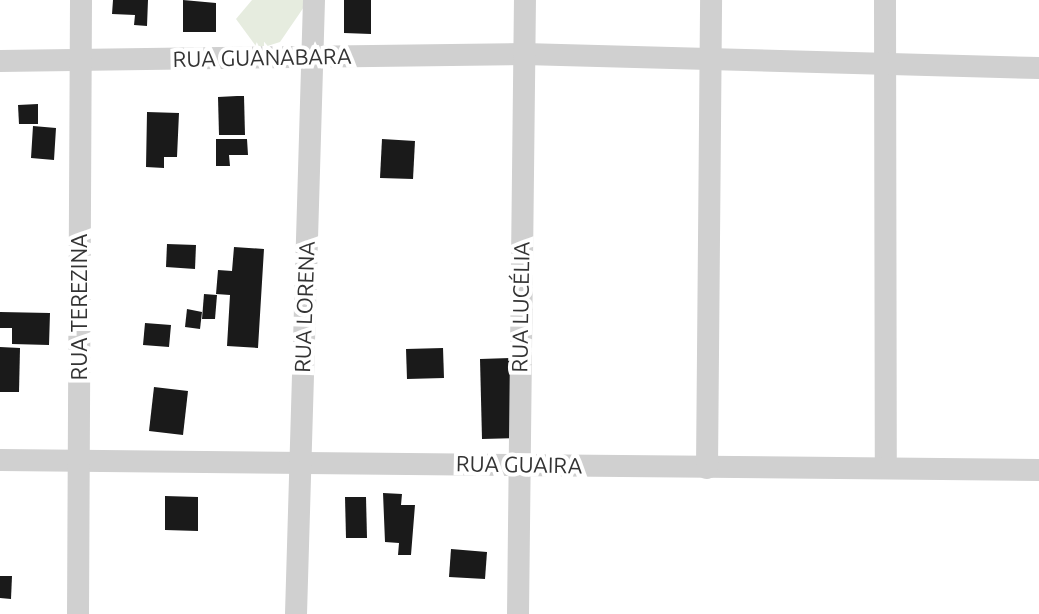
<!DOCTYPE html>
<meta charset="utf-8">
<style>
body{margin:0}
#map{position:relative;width:1039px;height:614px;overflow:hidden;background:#fff;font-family:Ubuntu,sans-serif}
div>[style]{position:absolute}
.green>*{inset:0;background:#e6ecdf}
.building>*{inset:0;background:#1a1a1a}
.minor>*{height:22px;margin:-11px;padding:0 11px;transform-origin:11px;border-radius:11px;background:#d0d0d0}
span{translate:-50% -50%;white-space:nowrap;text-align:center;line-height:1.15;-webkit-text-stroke:8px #fff;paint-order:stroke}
.street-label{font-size:22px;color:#333}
</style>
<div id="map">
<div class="green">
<i style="clip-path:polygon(252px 0,306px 0,306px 4px,280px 42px,258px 49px,236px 19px)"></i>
</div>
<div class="building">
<i style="clip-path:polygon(113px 0,148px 0,147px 26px,134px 25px,135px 15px,112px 14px)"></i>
<i style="clip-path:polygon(183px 0,216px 3px,216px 32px,183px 32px)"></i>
<i style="clip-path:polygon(344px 0,371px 0,371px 34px,344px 33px)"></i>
<i style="clip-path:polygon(237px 96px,244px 96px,245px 135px,219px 135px,218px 97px)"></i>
<i style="clip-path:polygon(38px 104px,38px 124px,19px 124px,18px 105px)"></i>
<i style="clip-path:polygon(147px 112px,179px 113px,177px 157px,164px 157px,164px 168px,146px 167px)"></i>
<i style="clip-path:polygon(33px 126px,56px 128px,54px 160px,31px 158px)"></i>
<i style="clip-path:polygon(216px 139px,247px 139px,248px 155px,229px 155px,230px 166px,216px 166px)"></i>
<i style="clip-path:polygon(382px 139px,415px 141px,413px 179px,380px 178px)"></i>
<i style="clip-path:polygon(167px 244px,196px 245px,195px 269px,166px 267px)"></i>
<i style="clip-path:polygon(234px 247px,264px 249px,258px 348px,227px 346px,230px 295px,216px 294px,218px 270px,232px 271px)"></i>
<i style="clip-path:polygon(204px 294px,217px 295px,215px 319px,202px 319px)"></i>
<i style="clip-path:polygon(187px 309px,202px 312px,200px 329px,185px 327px)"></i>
<i style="clip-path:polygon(0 312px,50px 313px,49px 345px,12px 344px,12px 328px,0 328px)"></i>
<i style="clip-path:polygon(145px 323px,171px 325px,169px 347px,143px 345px)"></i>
<i style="clip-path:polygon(0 347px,20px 348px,19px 392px,0 392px)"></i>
<i style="clip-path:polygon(443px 348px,444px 378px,407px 379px,406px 349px)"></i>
<i style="clip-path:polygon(513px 358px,514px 438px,482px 439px,480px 359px)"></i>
<i style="clip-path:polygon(154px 387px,188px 391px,183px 435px,149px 431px)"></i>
<i style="clip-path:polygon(383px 493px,402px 494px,401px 505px,415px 505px,411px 555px,398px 555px,399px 543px,385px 542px)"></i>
<i style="clip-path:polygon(165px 496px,198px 497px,198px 531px,165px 530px)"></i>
<i style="clip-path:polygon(345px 497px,366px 497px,367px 538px,346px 538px)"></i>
<i style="clip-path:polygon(451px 549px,487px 552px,485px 579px,449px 577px)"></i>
<i style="clip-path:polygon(0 576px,12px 576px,11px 599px,0 598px)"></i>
</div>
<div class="minor">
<i style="left:885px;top:0;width:467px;rotate:89.9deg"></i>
<i style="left:0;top:61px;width:524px;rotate:-0.77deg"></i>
<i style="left:524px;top:54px;width:515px;rotate:1.56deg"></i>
<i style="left:0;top:460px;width:1039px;rotate:0.55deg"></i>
<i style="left:707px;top:468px;width:468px;rotate:-89.5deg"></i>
<i style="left:78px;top:614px;width:614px;rotate:-89.72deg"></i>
<i style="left:296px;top:614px;width:614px;rotate:-88.32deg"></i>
<i style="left:518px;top:614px;width:614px;rotate:-89.35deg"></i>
</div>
<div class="street-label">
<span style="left:262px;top:57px;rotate:-1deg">RUA GUANABARA</span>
<span style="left:79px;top:307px;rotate:-90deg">RUA TEREZINA</span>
<span style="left:304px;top:307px;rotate:-88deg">RUA LORENA</span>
<span style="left:520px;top:307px;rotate:-89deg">RUA LUCÉLIA</span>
<span style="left:519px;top:464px;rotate:1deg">RUA GUAIRA</span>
</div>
</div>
